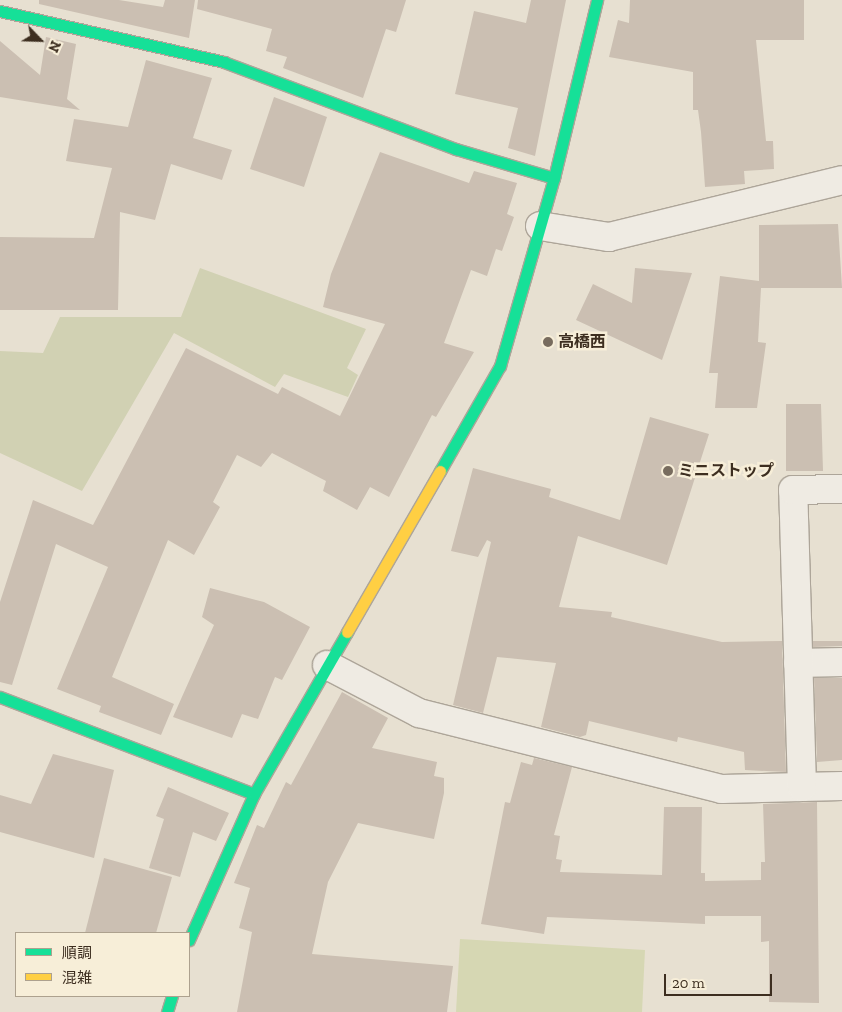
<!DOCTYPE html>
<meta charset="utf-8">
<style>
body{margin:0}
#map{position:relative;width:842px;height:1012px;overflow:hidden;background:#e7e0d1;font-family:"Zilla Slab","Noto Sans JP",serif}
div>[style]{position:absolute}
.green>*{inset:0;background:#d6d7b3}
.cemetery>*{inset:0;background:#d1d1b3}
.building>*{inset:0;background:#cbbfb2}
.roads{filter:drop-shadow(1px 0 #ada599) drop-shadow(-1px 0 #ada599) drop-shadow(0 1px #ada599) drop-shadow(0 -1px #ada599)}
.street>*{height:28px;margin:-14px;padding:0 14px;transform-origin:14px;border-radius:14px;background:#efebe3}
.fast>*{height:11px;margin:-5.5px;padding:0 5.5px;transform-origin:5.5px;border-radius:5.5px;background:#16e098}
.slow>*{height:11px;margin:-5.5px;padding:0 5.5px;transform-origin:5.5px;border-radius:5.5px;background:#ffcf43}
.dots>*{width:14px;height:14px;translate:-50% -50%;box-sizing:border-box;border:2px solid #f7eed8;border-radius:50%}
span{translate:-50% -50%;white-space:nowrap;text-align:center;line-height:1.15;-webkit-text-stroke:5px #f7eed8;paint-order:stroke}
.poi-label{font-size:16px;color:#3d2e20;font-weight:700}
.left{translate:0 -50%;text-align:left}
.legend{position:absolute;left:15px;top:932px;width:175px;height:65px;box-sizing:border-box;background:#f7eed8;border:1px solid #ada18e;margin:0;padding:6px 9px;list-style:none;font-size:15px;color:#3d2e20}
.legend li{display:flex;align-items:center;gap:10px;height:25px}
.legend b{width:25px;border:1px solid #ada18e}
.north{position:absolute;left:15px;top:15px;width:50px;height:50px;-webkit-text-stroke:4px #f7eed8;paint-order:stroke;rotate:114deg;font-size:14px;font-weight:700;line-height:20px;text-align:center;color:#3d2e20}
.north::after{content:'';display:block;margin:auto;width:18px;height:22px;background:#3d2e20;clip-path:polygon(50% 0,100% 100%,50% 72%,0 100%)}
.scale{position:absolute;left:664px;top:974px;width:108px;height:22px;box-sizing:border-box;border:2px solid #3d2e20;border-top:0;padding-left:6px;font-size:15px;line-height:18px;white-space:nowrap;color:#3d2e20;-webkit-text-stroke:4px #f7eed8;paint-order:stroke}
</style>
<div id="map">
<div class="green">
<i style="clip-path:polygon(460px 939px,645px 950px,642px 1012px,456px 1012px)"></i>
</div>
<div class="cemetery">
<i style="clip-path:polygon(200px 268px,366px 329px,347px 368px,358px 375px,348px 397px,284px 374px,275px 387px,174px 333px,82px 491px,0 453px,0 351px,43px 353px,60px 317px,181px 317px)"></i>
</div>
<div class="building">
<i style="clip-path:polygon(39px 0,119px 0,163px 7px,165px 0,195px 0,189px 38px,39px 4px)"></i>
<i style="clip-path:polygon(198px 0,406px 0,396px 32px,386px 29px,363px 98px,283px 68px,287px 57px,266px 51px,272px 29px,197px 9px)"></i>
<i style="clip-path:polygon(531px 0,566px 0,535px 156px,508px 148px,518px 108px,455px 94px,474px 11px,526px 23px)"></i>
<i style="clip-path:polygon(630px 0,804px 0,804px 40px,756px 40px,766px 141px,773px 141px,774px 169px,744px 171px,745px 184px,705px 187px,701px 132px,698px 110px,693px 110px,693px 72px,609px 57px,618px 20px,629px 23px)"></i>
<i style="clip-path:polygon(46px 37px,76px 44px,67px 99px,80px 110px,0 97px,0 41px,40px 75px)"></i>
<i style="clip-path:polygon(146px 60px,212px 78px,193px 138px,232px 150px,222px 180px,171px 164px,155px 220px,120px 212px,118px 310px,0 310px,0 237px,94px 238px,112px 168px,66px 161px,74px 119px,128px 127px)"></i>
<i style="clip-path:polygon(274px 97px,327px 117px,304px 187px,250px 169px)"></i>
<i style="clip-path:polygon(380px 152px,469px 183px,474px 171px,517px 183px,507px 214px,514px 217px,502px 251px,496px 249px,487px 276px,471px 270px,444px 343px,474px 352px,436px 417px,432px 415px,389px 497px,370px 487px,357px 510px,323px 491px,326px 481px,272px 453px,261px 467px,237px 455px,213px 502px,220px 507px,194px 555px,168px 540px,112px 677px,174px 704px,161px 735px,99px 712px,101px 706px,57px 689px,108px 567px,56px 544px,12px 685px,0 682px,0 602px,33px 500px,93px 525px,186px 348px,278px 394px,282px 387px,340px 416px,385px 324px,323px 307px,331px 274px)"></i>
<i style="clip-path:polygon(838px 224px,842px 288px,761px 288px,758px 342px,766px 343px,757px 408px,715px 408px,718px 373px,709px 373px,720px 276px,759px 281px,759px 225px)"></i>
<i style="clip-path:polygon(635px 268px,692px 273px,662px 360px,576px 320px,593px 284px,632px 303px)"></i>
<i style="clip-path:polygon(786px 404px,821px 404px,823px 471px,786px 471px)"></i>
<i style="clip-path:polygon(650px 417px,709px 434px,667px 565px,578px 536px,559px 607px,612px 612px,611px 617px,722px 642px,782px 641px,786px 772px,745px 770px,744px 752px,678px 737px,677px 742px,589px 721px,586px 735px,580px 737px,541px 727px,556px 663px,497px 657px,483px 713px,453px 705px,491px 542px,487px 540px,478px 557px,451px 551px,473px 468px,551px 489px,549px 497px,620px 520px)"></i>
<i style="clip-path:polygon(210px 588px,264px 602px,310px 627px,282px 680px,275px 677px,258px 719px,242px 714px,232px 738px,173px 717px,214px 625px,202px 617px)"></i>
<i style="clip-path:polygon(813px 641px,842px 641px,842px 646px,813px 647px)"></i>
<i style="clip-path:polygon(814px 678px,842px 678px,842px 760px,817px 762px)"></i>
<i style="clip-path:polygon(342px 692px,388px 718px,372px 748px,437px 762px,434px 776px,444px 778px,444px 793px,434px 839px,358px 823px,328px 882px,312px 954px,453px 966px,447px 1012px,237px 1012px,252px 932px,239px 928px,250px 888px,234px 883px,257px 825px,264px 828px,286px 782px,291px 785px)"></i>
<i style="clip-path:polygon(53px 754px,114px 770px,94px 858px,0 832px,0 795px,31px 804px)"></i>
<i style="clip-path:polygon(534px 758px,572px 767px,554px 835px,560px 836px,556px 859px,562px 860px,560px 872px,662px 875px,664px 807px,702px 807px,701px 873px,705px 873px,705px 881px,761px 880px,761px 862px,765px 862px,763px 804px,817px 802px,819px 1003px,769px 1002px,769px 941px,761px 942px,761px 916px,705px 916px,705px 924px,547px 917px,544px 934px,481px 924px,505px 802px,510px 803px,521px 762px,532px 765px)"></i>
<i style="clip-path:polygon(168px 787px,229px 813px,216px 841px,193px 832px,180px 877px,149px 868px,164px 819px,156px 816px)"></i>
<i style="clip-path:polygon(104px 858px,172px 877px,156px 933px,85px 933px)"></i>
</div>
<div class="roads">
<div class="street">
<i style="left:540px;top:226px;width:70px;rotate:9.1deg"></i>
<i style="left:609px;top:237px;width:240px;rotate:-13.7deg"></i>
<i style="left:798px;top:663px;width:44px;rotate:-1.3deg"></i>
<i style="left:327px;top:665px;width:104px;rotate:27.6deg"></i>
<i style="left:419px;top:713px;width:312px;rotate:14.1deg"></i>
<i style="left:722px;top:789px;width:120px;rotate:-1.4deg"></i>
<i style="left:802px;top:787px;width:297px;rotate:-91.7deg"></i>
<i style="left:793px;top:490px;width:49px;rotate:-1.2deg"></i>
</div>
<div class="fast">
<i style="left:0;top:11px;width:230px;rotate:12.8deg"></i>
<i style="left:224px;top:62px;width:248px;rotate:20.6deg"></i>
<i style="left:456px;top:149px;width:102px;rotate:16.5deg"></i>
<i style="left:440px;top:471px;width:121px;rotate:-60.3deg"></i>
<i style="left:500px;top:366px;width:196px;rotate:-74deg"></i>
<i style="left:554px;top:178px;width:183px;rotate:-76.4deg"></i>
<i style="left:0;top:697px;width:272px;rotate:20.9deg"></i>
<i style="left:189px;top:940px;width:160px;rotate:-66deg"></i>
<i style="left:254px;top:794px;width:187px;rotate:-60.1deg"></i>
<i style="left:167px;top:1012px;width:17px;rotate:-73deg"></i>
</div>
<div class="slow">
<i style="left:347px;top:632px;width:186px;rotate:-60deg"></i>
</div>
</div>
<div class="dots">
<i style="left:548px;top:342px;background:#786c5e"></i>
<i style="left:668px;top:471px;background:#786c5e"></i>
</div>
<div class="poi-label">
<span class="left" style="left:558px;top:342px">高橋西</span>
<span class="left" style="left:678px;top:471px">ミニストップ</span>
</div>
<ul class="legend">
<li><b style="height:6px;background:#16e098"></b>順調</li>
<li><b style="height:6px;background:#ffcf43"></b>混雑</li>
</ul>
<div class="north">N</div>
<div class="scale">20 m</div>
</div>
